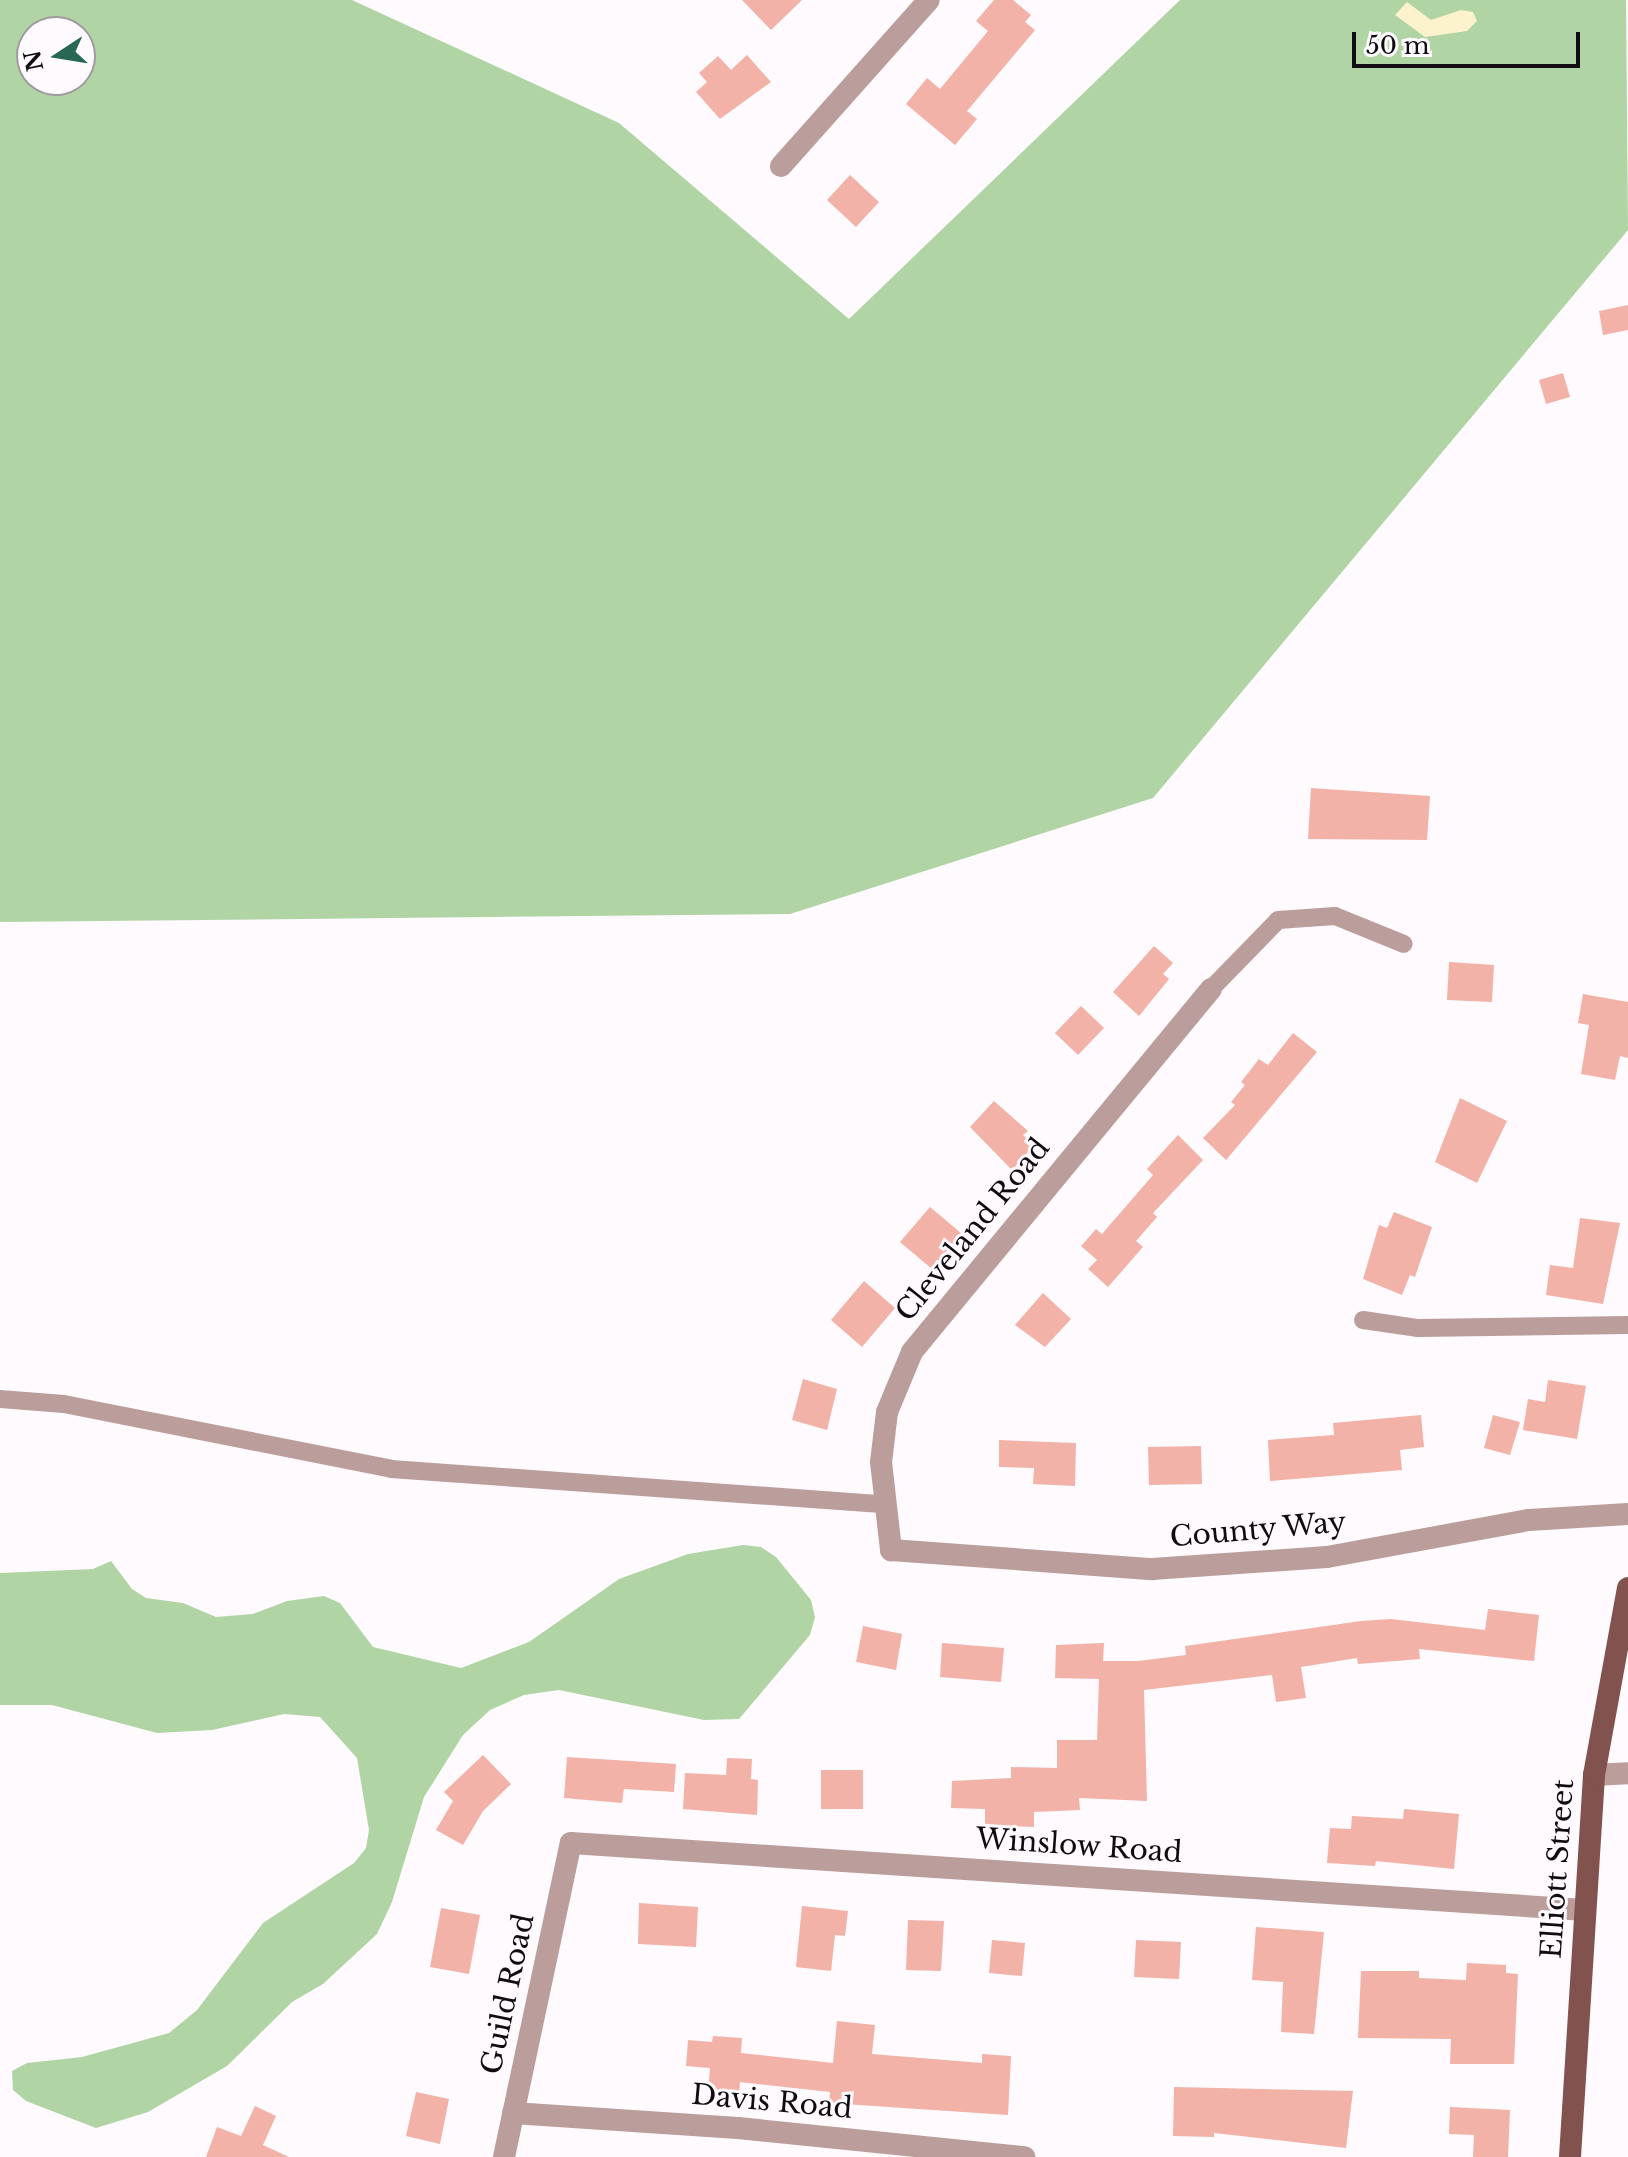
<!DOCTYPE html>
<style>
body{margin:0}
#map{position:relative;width:1628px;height:2157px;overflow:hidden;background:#fefafe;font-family:"Libre Baskerville",serif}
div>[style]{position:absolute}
.green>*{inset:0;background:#b1d4a5}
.sand>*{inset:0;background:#fcf2cc}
.building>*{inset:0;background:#f2b2a8}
.service>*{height:18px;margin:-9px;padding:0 9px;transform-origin:9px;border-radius:9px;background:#bb9e9c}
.minor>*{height:22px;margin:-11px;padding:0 11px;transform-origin:11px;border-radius:11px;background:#bb9e9c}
.primary>*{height:22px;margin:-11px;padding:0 11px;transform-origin:11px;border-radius:11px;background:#82524f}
span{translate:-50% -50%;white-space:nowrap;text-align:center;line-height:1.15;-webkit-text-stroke:6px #fefafe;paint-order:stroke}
.street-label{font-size:28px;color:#120c12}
.north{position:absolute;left:16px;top:16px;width:80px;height:80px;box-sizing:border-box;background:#fefafe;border:2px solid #a09ba0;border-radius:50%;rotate:258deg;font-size:22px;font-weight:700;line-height:32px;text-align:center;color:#120c12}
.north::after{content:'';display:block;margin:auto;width:28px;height:36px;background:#286754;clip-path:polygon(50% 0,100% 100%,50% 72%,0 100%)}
.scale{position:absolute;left:1352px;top:32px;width:228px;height:36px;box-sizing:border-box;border:4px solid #120c12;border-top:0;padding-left:10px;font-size:24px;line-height:28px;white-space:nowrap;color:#120c12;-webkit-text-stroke:6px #fefafe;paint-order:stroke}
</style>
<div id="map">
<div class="green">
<i style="clip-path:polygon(evenodd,0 0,352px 0,619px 123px,849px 319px,1180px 0,1626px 0,1628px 230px,1153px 798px,790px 914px,0 922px,0 0,32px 32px,80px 32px,80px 80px,32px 80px,32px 32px)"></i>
<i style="clip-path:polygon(743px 1545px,761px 1547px,776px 1557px,811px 1600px,815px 1617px,810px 1635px,739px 1719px,704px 1720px,559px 1690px,524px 1695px,490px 1710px,463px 1735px,424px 1797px,392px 1902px,377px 1934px,323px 1984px,292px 2002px,227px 2066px,148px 2112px,96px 2128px,26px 2101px,13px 2090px,12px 2071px,27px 2063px,82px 2057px,169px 2033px,197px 2010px,263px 1923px,354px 1863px,366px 1848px,369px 1830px,357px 1758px,320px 1717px,284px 1714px,212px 1730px,157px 1733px,52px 1705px,0 1705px,0 1573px,93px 1569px,111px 1561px,132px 1589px,146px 1598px,183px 1603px,216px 1617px,253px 1614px,287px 1601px,324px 1596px,340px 1603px,373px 1647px,461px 1668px,529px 1642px,619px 1579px,688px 1554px)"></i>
</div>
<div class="sand">
<i style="clip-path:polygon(1407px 2px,1431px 20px,1461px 10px,1473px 12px,1477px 21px,1467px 31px,1425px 37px,1395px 15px)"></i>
</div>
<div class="building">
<i style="clip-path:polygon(742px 0,802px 0,771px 30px)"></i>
<i style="clip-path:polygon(994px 0,1013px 0,1031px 15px,1025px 22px,1035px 30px,967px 111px,977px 119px,955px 145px,906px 104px,927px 78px,940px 89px,988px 31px,976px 21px)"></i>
<i style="clip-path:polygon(747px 55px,771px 82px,720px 119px,696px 92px,707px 82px,699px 73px,718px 56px,731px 70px)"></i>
<i style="clip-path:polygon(850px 175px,879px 202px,856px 227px,827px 200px)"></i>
<i style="clip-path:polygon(1628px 305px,1628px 330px,1603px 335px,1599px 311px)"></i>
<i style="clip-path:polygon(1563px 373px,1570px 397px,1546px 404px,1539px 380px)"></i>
<i style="clip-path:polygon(1311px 788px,1430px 796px,1427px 840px,1308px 839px)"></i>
<i style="clip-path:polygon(1154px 946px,1173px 963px,1163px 974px,1169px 979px,1139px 1016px,1113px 992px)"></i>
<i style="clip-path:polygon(1449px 962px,1494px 965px,1492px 1002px,1447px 1000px)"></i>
<i style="clip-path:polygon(1583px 994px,1628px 1002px,1628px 1058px,1620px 1056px,1615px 1080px,1581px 1074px,1589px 1025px,1578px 1023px)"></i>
<i style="clip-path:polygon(1081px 1006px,1104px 1028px,1078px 1055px,1055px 1033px)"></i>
<i style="clip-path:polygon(1293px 1033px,1317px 1052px,1226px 1160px,1203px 1138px,1235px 1105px,1231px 1102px,1245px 1085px,1241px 1082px,1259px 1059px,1268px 1065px)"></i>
<i style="clip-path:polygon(1460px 1098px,1507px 1121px,1477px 1183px,1435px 1162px)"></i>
<i style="clip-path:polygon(994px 1101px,1028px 1131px,1023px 1135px,1034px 1145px,1012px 1170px,970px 1127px)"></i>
<i style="clip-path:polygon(1178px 1135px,1203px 1160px,1153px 1213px,1157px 1217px,1136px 1241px,1143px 1247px,1108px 1287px,1088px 1269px,1097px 1260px,1081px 1246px,1096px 1229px,1102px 1234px,1153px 1175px,1147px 1169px)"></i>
<i style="clip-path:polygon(930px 1207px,961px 1233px,932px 1269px,900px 1242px)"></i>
<i style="clip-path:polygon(1394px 1212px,1432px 1227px,1415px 1277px,1410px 1275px,1402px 1295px,1363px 1279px,1379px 1225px,1387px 1228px)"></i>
<i style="clip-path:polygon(1580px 1218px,1620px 1223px,1603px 1304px,1546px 1295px,1550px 1265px,1573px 1268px)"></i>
<i style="clip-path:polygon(864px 1281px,895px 1308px,862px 1347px,831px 1320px)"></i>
<i style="clip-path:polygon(1043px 1293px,1071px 1319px,1045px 1347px,1015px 1325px)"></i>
<i style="clip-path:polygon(803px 1379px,837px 1389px,827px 1430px,792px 1420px)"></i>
<i style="clip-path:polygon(1548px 1380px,1586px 1386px,1577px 1439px,1523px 1430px,1528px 1399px,1545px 1402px)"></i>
<i style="clip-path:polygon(1421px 1415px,1424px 1447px,1400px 1450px,1402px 1470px,1270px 1481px,1268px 1440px,1334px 1435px,1333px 1423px)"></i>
<i style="clip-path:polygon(1493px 1415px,1520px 1422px,1510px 1455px,1484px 1448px)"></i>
<i style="clip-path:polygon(999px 1440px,1076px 1443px,1075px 1486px,1033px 1484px,1034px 1468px,999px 1467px)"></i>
<i style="clip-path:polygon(1201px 1446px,1202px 1484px,1149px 1485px,1148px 1447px)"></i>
<i style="clip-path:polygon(1488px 1609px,1539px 1615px,1534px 1661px,1419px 1649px,1420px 1659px,1358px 1664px,1357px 1658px,1301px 1667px,1306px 1698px,1276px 1702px,1272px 1675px,1144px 1690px,1147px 1801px,1079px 1798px,1080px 1810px,1034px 1812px,1034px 1827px,985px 1825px,985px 1809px,951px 1808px,952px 1781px,1011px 1778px,1011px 1767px,1057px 1768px,1057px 1740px,1097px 1740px,1099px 1679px,1055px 1678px,1056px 1645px,1104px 1643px,1103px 1661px,1138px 1661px,1186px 1655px,1185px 1646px,1361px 1621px,1391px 1619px,1485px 1630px)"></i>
<i style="clip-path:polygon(863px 1626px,902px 1634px,896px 1670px,856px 1662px)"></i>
<i style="clip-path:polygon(942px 1643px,1004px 1648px,1001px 1682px,940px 1677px)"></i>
<i style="clip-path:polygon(483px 1755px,511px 1784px,483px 1811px,463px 1845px,436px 1830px,453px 1801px,444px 1792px)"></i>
<i style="clip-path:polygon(567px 1757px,676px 1764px,674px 1792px,624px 1789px,622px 1803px,564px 1798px)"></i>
<i style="clip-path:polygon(727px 1758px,752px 1759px,751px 1779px,758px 1780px,757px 1815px,683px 1809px,685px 1773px,726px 1775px)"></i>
<i style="clip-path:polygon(821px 1770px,863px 1770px,863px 1809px,821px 1809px)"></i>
<i style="clip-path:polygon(1404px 1809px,1459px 1814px,1454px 1869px,1376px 1861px,1375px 1866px,1327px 1863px,1330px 1828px,1351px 1829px,1352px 1816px,1403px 1819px)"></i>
<i style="clip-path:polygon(639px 1903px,698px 1907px,696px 1947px,638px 1944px)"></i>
<i style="clip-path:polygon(802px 1906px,848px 1911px,845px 1936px,835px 1935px,831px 1971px,796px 1967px)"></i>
<i style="clip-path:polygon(441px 1908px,480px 1915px,469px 1974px,430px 1967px)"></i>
<i style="clip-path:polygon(908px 1920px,944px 1921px,941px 1971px,906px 1970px)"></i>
<i style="clip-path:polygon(1256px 1927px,1324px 1932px,1314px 2034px,1281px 2032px,1283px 1982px,1252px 1980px)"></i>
<i style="clip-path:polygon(992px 1940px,1025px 1943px,1022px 1976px,989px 1973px)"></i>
<i style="clip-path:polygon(1136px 1940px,1181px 1942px,1179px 1979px,1134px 1977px)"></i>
<i style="clip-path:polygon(1467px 1963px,1506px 1965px,1506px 1973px,1518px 1974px,1514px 2064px,1450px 2064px,1451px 2039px,1358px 2038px,1361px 1971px,1419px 1971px,1419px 1978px,1466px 1980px)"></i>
<i style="clip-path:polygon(837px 2021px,875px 2025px,872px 2054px,982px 2063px,982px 2054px,1011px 2056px,1008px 2115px,829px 2103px,830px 2092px,740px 2082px,739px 2095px,708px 2093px,710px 2068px,686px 2066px,688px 2040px,712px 2042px,713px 2036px,742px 2038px,741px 2053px,833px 2063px)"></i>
<i style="clip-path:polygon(1174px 2087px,1353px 2091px,1346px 2148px,1214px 2133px,1214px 2137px,1173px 2136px)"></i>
<i style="clip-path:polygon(416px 2092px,449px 2099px,440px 2144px,406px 2136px)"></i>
<i style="clip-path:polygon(255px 2106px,276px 2116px,263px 2145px,289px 2157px,206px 2157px,217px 2127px,241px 2136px)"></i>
<i style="clip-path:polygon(1450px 2107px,1510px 2110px,1508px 2157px,1473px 2157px,1474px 2135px,1449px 2134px)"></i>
</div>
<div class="service">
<i style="left:1211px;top:989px;width:96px;rotate:-45.8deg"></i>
<i style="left:1278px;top:920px;width:57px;rotate:-4deg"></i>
<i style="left:1335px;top:916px;width:74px;rotate:22.1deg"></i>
<i style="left:1363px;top:1320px;width:56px;rotate:8.3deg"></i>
<i style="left:1418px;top:1328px;width:210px;rotate:-0.8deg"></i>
<i style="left:0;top:1399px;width:64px;rotate:4.5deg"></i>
<i style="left:64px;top:1404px;width:333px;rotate:11.2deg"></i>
<i style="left:391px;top:1469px;width:495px;rotate:4.1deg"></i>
</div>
<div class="minor">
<i style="left:781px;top:166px;width:222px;rotate:-48.3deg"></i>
<i style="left:1211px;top:989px;width:470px;rotate:129.5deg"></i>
<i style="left:912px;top:1352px;width:65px;rotate:112.6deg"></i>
<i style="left:887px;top:1412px;width:50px;rotate:96.8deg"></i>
<i style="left:881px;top:1462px;width:89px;rotate:83.5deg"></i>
<i style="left:891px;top:1550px;width:262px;rotate:4.2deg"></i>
<i style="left:1152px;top:1569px;width:175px;rotate:-3.9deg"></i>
<i style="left:1327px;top:1557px;width:205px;rotate:-10.4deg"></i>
<i style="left:1529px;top:1520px;width:99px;rotate:-3.5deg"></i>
<i style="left:1594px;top:1775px;width:34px;rotate:-3deg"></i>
<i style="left:513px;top:2113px;width:225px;rotate:3.8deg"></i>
<i style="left:738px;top:2128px;width:288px;rotate:5.8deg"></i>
<i style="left:504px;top:2157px;width:321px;rotate:-78deg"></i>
<i style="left:571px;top:1843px;width:1015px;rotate:3.78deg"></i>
</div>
<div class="primary">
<i style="left:1570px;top:2157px;width:383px;rotate:-86.4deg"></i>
<i style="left:1594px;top:1775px;width:190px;rotate:-79.7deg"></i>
</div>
<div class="street-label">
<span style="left:973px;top:1230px;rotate:-51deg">Cleveland Road</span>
<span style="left:1258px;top:1530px;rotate:-5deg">County Way</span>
<span style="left:1079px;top:1846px;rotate:4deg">Winslow Road</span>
<span style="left:1558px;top:1869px;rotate:-86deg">Elliott Street</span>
<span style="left:508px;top:1994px;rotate:-78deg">Guild Road</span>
<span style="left:772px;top:2102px;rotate:5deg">Davis Road</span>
</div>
<div class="north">N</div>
<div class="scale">50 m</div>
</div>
